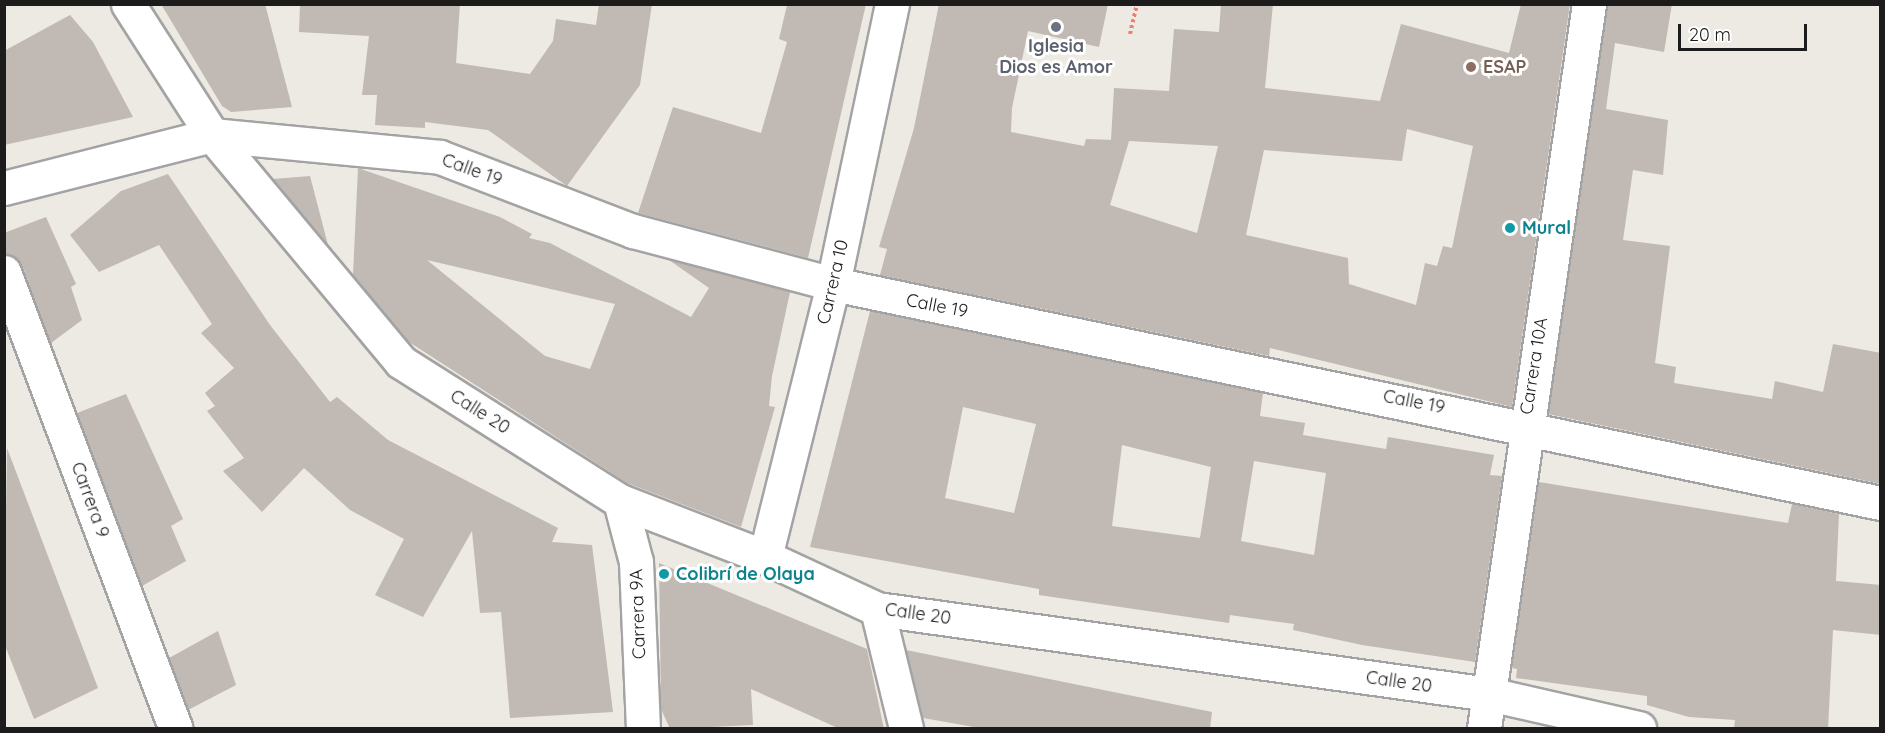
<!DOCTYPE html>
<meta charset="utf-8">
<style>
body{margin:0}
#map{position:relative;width:1885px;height:733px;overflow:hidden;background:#ede9e3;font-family:Quicksand,sans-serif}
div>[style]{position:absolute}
.building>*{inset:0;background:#c1b9b3}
.path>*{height:4px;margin-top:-2px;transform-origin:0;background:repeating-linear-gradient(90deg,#ef7d72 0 3px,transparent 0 6px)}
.roads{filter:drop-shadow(2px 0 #a3a3a3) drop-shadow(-2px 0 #a3a3a3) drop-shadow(0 2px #a3a3a3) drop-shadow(0 -2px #a3a3a3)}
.street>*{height:33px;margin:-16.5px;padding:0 16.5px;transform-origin:16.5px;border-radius:16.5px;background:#fff}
.dots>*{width:16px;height:16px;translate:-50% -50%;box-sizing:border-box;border:3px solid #fff;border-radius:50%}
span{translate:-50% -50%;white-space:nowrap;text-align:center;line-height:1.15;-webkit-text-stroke:6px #fff;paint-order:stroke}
.worship-label{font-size:18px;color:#5b616d;font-weight:700}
.education-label{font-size:18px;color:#785e54;font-weight:700}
.left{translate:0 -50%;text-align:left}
.street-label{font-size:18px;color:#1c1c1c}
.culture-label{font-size:18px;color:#0d838f;font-weight:700}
.frame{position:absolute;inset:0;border:6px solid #1c1c1c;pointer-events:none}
.scale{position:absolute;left:1678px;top:24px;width:129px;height:27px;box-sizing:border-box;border:3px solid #1c1c1c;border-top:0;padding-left:8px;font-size:18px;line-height:21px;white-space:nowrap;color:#1c1c1c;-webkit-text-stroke:4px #fff;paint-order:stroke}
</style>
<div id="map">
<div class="building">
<i style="clip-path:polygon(161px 4px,265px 4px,292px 107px,231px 112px,222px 106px)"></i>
<i style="clip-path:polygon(300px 4px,460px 4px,456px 63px,530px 74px,553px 41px,556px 19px,596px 25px,599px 4px,652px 4px,640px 85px,567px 186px,488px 130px,425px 122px,425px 128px,375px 125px,377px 95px,362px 95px,369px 36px,299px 32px)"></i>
<i style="clip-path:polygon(866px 4px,808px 258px,638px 213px,673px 107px,761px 133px,787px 42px,779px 39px,787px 5px)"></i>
<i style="clip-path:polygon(evenodd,939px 4px,1108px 4px,1099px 47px,1028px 31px,1012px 108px,1011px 132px,1084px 146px,1086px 139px,1115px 140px,1111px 140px,1114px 88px,1169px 91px,1174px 29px,1219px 32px,1221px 4px,1273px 4px,1265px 88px,1380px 101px,1401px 24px,1509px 53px,1521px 4px,1570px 4px,1512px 407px,1270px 348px,1269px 356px,880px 275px,887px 249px,879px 247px,914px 128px,939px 4px,1407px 129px,1473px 146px,1452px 248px,1443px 246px,1437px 266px,1425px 263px,1416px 305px,1349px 284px,1348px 258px,1246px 235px,1264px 150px,1402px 161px,1407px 129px,939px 4px,1129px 141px,1218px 146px,1197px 233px,1110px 205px,1129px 141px)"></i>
<i style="clip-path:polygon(1607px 4px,1672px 4px,1664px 52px,1615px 43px,1606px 109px,1668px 120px,1663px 175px,1633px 170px,1623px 240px,1670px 246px,1655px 363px,1676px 367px,1674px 383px,1772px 399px,1775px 381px,1823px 392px,1833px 344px,1881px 353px,1881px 484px,1548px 414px)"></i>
<i style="clip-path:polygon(70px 15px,93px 42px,133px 117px,4px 145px,4px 51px)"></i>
<i style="clip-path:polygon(evenodd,358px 168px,500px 217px,532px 234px,529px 238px,550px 243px,691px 317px,709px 288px,669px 260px,790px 292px,772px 376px,769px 406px,775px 407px,741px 527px,627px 483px,409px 342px,353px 275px,358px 168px,427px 260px,615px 304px,590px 369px,545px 356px,427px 260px)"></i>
<i style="clip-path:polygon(168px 174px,270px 325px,330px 402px,337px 397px,388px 440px,558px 528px,552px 542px,592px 545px,613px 712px,510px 718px,501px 612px,480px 613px,472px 531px,423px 617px,375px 595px,404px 539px,350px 510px,304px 468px,262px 512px,223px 471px,244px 458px,207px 411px,215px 406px,205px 393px,234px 368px,201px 333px,212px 324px,159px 245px,99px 272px,70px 235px,121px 191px)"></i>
<i style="clip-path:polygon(310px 176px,328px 245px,273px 179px)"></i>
<i style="clip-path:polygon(46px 217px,76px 284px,71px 287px,82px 320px,51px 343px,22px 265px,4px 254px,4px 233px)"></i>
<i style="clip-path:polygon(evenodd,870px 311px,1263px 393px,1260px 416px,1305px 423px,1303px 435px,1386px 449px,1388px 437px,1494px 455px,1490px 475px,1502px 476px,1475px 662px,1362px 645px,1293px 630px,1294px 624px,1230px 615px,1229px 623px,1039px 595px,1039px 589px,810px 547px,870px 311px,963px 407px,1036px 424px,1014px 513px,945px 498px,963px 407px,870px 311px,1122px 445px,1211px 467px,1200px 538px,1112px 526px,1122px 445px,870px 311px,1254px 461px,1326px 473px,1314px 555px,1241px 541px,1254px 461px)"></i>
<i style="clip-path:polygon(126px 394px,183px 519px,171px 526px,186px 561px,142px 586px,77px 413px)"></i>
<i style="clip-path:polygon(7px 448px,98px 688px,34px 719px,4px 643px)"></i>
<i style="clip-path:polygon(1539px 482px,1788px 523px,1792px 504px,1839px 514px,1836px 581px,1881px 585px,1881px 635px,1833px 630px,1828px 729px,1734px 729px,1735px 720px,1689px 717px,1647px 705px,1647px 696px,1516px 678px,1517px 669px,1512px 668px)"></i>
<i style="clip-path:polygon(659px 563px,867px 649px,884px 729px,840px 729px,751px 689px,753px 725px,670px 729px,661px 709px)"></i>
<i style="clip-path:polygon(218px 631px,236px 685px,188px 710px,169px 658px)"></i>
<i style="clip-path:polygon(906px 650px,1212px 712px,1210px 729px,985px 729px,923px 718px)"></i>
</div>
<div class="path">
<i style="left:1130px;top:34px;width:31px;rotate:-77deg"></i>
</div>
<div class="roads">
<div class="street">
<i style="left:128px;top:4px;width:156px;rotate:57.3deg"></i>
<i style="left:212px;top:135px;width:295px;rotate:50.2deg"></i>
<i style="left:401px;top:362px;width:259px;rotate:32.4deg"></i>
<i style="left:620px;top:501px;width:155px;rotate:21.1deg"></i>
<i style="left:765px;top:557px;width:123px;rotate:24.9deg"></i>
<i style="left:877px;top:609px;width:618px;rotate:7.91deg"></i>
<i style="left:1489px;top:694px;width:154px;rotate:12.8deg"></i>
<i style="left:4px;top:188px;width:215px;rotate:-14.3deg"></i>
<i style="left:212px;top:135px;width:229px;rotate:5.5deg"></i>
<i style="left:440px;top:157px;width:207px;rotate:21deg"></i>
<i style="left:633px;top:231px;width:207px;rotate:14.8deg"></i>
<i style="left:833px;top:284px;width:1070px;rotate:11.81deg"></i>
<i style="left:4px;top:272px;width:487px;rotate:69.4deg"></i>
<i style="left:620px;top:501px;width:63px;rotate:75.3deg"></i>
<i style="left:636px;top:562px;width:166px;rotate:87.6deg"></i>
<i style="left:765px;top:557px;width:281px;rotate:-76deg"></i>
<i style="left:833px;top:284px;width:286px;rotate:-78.1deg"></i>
<i style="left:877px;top:609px;width:122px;rotate:76.3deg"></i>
<i style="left:1484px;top:728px;width:732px;rotate:-81.75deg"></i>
</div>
</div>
<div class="dots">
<i style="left:1056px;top:27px;background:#6b7280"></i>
<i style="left:1471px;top:67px;background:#8d6e63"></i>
<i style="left:1510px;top:228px;background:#0f9aa8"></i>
<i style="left:664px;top:574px;background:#0f9aa8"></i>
</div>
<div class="worship-label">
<span style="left:1056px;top:57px">Iglesia<br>Dios es Amor</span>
</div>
<div class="education-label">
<span class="left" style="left:1483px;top:67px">ESAP</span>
</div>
<div class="street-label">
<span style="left:472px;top:170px;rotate:20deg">Calle 19</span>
<span style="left:833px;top:282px;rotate:-77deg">Carrera 10</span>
<span style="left:937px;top:306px;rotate:11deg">Calle 19</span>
<span style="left:1534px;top:366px;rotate:-81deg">Carrera 10A</span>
<span style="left:1414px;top:402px;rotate:11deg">Calle 19</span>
<span style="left:480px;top:412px;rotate:32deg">Calle 20</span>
<span style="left:90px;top:500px;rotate:70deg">Carrera 9</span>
<span style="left:638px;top:614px;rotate:-92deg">Carrera 9A</span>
<span style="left:918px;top:614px;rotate:8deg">Calle 20</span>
<span style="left:1399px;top:682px;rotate:8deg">Calle 20</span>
</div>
<div class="culture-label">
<span class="left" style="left:1522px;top:228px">Mural</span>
<span class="left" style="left:676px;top:574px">Colibrí de Olaya</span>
</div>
<div class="frame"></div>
<div class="scale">20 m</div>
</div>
